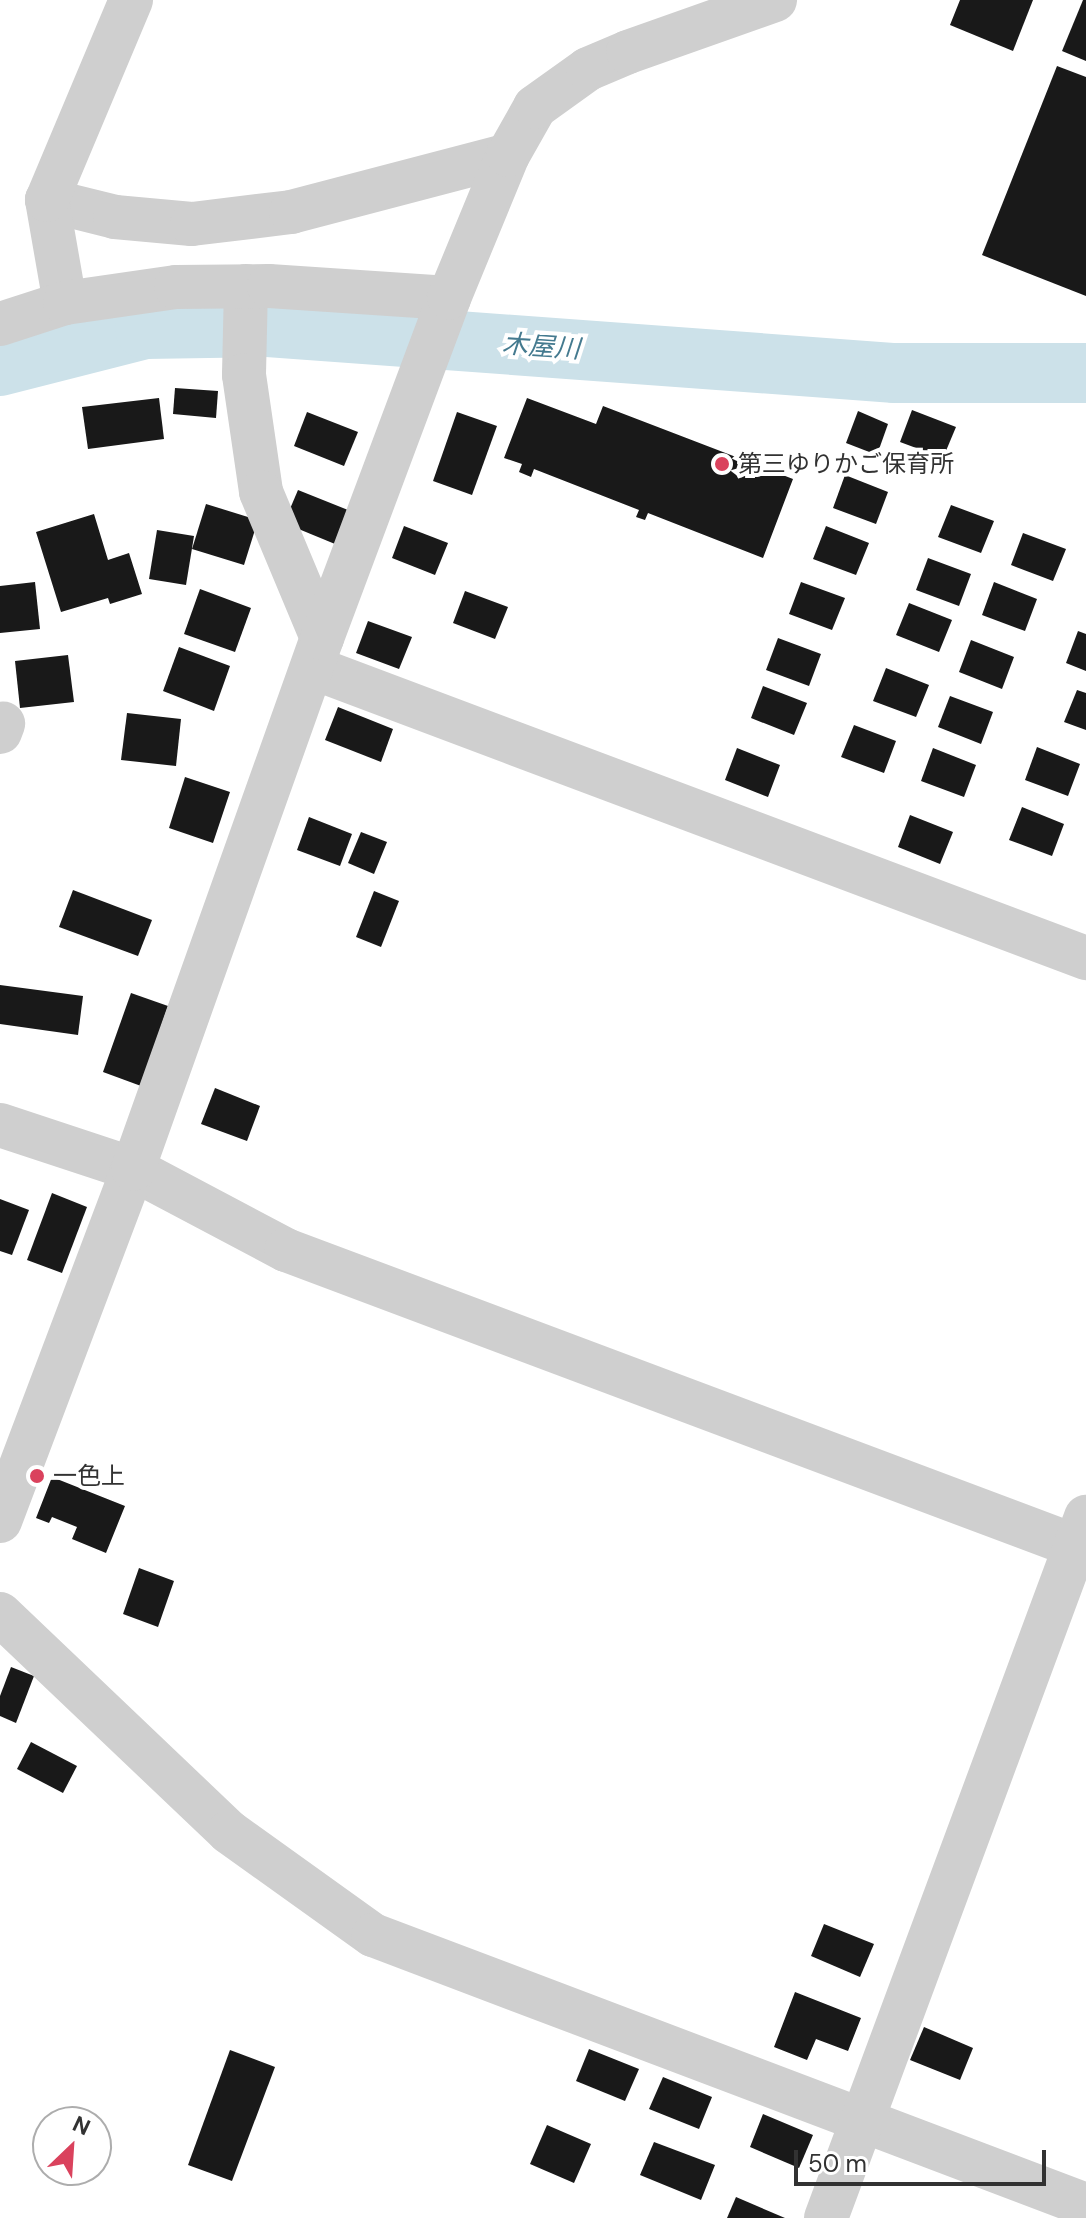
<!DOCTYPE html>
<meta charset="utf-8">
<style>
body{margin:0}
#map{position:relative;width:1086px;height:2218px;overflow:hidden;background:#fff;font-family:"DM Sans","Noto Sans JP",sans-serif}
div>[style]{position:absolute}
.river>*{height:60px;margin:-30px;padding:0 30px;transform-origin:30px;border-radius:30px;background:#cce1e9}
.building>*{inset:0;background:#191919}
.minor>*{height:44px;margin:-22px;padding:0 22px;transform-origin:22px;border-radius:22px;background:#cfcfcf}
.dots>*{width:22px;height:22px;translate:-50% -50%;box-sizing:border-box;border:4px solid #fff;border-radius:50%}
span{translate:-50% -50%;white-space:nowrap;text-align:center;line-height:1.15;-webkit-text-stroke:8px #fff;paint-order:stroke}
.poi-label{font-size:24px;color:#323232}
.left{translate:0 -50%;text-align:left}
.water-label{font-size:26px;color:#447a8f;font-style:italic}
.north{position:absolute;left:32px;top:2106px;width:80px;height:80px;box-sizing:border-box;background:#fff;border:2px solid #adadad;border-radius:50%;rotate:25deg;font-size:22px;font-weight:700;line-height:32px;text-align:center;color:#323232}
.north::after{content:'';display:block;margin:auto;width:28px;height:36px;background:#da425d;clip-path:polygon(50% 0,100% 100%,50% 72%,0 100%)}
.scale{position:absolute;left:794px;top:2150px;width:252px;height:36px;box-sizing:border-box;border:4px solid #323232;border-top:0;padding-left:10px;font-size:24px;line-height:28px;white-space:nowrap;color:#323232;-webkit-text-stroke:6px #fff;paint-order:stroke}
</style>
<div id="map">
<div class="river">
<i style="left:0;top:366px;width:150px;rotate:-14.3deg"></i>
<i style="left:145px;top:329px;width:123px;rotate:-0.9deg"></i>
<i style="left:268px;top:327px;width:629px;rotate:4.2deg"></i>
<i style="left:895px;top:373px;width:191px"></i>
</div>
<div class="building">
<i style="clip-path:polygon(960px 0,1033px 0,1013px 51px,950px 25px)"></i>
<i style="clip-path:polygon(1083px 0,1086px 0,1086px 61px,1062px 51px)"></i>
<i style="clip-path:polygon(1057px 66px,1086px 77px,1086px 296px,982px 255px)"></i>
<i style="clip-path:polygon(175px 388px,218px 391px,216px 418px,173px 414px)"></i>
<i style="clip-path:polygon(159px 398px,164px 439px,88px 449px,82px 407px)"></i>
<i style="clip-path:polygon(527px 398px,596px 424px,603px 406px,793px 479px,763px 558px,648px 513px,645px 520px,636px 517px,639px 510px,534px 469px,531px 477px,519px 472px,522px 464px,504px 458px)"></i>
<i style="clip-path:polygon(912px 410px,956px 427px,943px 458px,900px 442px)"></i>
<i style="clip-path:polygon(858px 411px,888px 424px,877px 455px,846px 443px)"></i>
<i style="clip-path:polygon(307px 412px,358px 432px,344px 466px,294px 446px)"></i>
<i style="clip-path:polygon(457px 412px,497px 426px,472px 495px,433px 481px)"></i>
<i style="clip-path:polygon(845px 475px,888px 492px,876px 524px,833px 508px)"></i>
<i style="clip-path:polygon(298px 490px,348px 510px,335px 544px,284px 523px)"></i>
<i style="clip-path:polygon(206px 504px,258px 520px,244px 565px,192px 549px)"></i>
<i style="clip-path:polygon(951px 505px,994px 521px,981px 553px,938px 537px)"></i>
<i style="clip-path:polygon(94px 514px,108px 560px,129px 553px,142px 594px,110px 604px,108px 598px,61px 612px,36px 532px)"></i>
<i style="clip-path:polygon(404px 526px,448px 543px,435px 575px,392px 558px)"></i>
<i style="clip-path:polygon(826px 526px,869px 543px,856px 575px,813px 559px)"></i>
<i style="clip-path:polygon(157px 530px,194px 536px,186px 585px,149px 579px)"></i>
<i style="clip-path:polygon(1023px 533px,1066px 549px,1053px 581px,1011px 565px)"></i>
<i style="clip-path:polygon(928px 558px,971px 574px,959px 606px,916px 590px)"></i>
<i style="clip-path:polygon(35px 582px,40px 629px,0 633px,0 586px)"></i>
<i style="clip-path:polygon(801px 582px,845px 598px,832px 630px,789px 614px)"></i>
<i style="clip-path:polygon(994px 582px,1037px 599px,1025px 631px,982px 615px)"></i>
<i style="clip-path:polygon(200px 589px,251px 608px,235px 652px,184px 634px)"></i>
<i style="clip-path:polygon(465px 591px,508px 607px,495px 639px,453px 623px)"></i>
<i style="clip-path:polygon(909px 603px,952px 620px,939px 652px,896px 635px)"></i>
<i style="clip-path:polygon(368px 621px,412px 637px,399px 669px,356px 653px)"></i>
<i style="clip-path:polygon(1078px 631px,1086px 634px,1086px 671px,1066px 663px)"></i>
<i style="clip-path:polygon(778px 638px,821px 654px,809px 686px,766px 670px)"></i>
<i style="clip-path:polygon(971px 640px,1014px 657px,1002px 689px,959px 672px)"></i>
<i style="clip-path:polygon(179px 647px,230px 666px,214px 711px,163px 691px)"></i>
<i style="clip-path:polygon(68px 655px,74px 702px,20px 708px,15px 661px)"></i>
<i style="clip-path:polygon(886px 668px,929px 685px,916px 717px,873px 701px)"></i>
<i style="clip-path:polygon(763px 686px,807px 703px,794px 735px,751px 718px)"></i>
<i style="clip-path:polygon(1077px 690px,1086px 693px,1086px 730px,1064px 722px)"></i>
<i style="clip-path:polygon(950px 696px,993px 712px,981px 744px,938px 727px)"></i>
<i style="clip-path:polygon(338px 707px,393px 729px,381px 762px,325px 740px)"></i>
<i style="clip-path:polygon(127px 713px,181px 719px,176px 766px,121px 760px)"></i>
<i style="clip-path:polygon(854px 725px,896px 741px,884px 773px,841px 757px)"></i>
<i style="clip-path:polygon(1037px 747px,1080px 764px,1068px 796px,1025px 780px)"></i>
<i style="clip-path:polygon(737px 748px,780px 765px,768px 797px,725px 780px)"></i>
<i style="clip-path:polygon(933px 748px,976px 765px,964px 797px,921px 781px)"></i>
<i style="clip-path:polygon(185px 777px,230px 792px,213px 843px,169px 828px)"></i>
<i style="clip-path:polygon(1022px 807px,1064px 824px,1052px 856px,1009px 840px)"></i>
<i style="clip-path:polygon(910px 815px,953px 832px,940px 864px,898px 847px)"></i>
<i style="clip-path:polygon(309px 817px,352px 834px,340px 866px,297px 850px)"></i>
<i style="clip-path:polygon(361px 832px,387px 842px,374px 874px,348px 863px)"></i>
<i style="clip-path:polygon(73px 890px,152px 920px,138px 956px,59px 927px)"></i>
<i style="clip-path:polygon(374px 891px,399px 901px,381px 947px,356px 937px)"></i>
<i style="clip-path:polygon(0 985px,83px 996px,78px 1035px,0 1024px)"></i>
<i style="clip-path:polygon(131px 993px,168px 1006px,141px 1086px,103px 1072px)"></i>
<i style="clip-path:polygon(215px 1088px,260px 1106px,247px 1141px,201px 1124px)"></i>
<i style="clip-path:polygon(52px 1193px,87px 1207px,62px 1273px,27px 1260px)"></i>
<i style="clip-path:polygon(0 1199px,29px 1210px,12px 1255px,0 1251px)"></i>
<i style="clip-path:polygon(52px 1477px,125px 1506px,106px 1553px,72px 1539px,77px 1527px,52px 1517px,49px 1523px,36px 1518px)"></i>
<i style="clip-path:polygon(139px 1568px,174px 1581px,158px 1627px,123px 1614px)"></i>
<i style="clip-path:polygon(11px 1667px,34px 1676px,16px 1723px,0 1716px,0 1696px)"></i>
<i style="clip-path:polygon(31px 1742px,77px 1766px,63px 1793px,17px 1769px)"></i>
<i style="clip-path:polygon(824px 1924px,874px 1944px,860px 1977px,811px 1956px)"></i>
<i style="clip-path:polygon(795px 1992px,861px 2018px,848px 2051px,816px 2039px,807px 2060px,774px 2047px)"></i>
<i style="clip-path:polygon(924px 2027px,973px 2048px,960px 2080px,910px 2060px)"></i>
<i style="clip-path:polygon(589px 2049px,639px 2069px,625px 2101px,576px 2081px)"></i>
<i style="clip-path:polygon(230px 2050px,275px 2067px,232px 2181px,188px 2165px)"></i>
<i style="clip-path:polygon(663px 2077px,712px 2097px,699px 2129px,649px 2109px)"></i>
<i style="clip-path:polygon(763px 2114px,813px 2135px,799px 2168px,750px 2147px)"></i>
<i style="clip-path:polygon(547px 2125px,591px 2144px,574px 2183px,530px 2164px)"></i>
<i style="clip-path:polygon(654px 2142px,715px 2165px,701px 2200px,640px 2175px)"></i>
<i style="clip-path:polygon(736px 2197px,785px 2218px,727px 2218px)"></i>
</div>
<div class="minor">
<i style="left:47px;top:200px;width:70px;rotate:14deg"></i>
<i style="left:115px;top:217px;width:77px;rotate:5.2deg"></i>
<i style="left:192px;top:224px;width:100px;rotate:-6.9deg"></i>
<i style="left:291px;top:212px;width:224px;rotate:-14.7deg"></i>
<i style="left:246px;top:286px;width:89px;rotate:91.3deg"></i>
<i style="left:244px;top:375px;width:118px;rotate:81.7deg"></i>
<i style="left:261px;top:492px;width:158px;rotate:67.3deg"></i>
<i style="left:65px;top:303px;width:105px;rotate:-99.9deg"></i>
<i style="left:47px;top:200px;width:217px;rotate:-67.2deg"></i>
<i style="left:0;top:324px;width:68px;rotate:-17.9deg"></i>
<i style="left:65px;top:303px;width:112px;rotate:-8.2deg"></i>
<i style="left:176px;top:287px;width:93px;rotate:-0.6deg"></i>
<i style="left:269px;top:286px;width:180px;rotate:3.8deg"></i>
<i style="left:314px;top:668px;width:825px;rotate:20.59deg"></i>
<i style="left:0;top:732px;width:9px;rotate:-69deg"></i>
<i style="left:0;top:1125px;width:140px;rotate:18.3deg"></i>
<i style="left:133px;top:1169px;width:173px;rotate:27.9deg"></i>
<i style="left:286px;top:1250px;width:854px;rotate:20.56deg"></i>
<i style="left:0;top:1521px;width:376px;rotate:-69.3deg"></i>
<i style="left:133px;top:1169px;width:564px;rotate:-70.41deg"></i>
<i style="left:322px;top:638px;width:363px;rotate:-69.5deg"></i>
<i style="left:449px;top:298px;width:155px;rotate:-67.6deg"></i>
<i style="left:508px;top:155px;width:55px;rotate:-60.6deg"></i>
<i style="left:535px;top:107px;width:65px;rotate:-35.6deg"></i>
<i style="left:588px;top:69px;width:43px;rotate:-23deg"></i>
<i style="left:628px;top:52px;width:156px;rotate:-19.5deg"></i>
<i style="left:0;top:1614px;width:316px;rotate:43.6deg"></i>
<i style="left:229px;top:1832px;width:177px;rotate:35.6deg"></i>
<i style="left:373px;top:1935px;width:762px;rotate:20.74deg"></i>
<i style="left:826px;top:2218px;width:748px;rotate:-69.65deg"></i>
</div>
<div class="dots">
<i style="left:722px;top:464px;background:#da425d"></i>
<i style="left:37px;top:1476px;background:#da425d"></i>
</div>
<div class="poi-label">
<span class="left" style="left:738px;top:464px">第三ゆりかご保育所</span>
<span class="left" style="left:53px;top:1476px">一色上</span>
</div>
<div class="water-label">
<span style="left:541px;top:347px;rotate:4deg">木屋川</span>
</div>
<div class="north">N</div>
<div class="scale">50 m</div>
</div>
